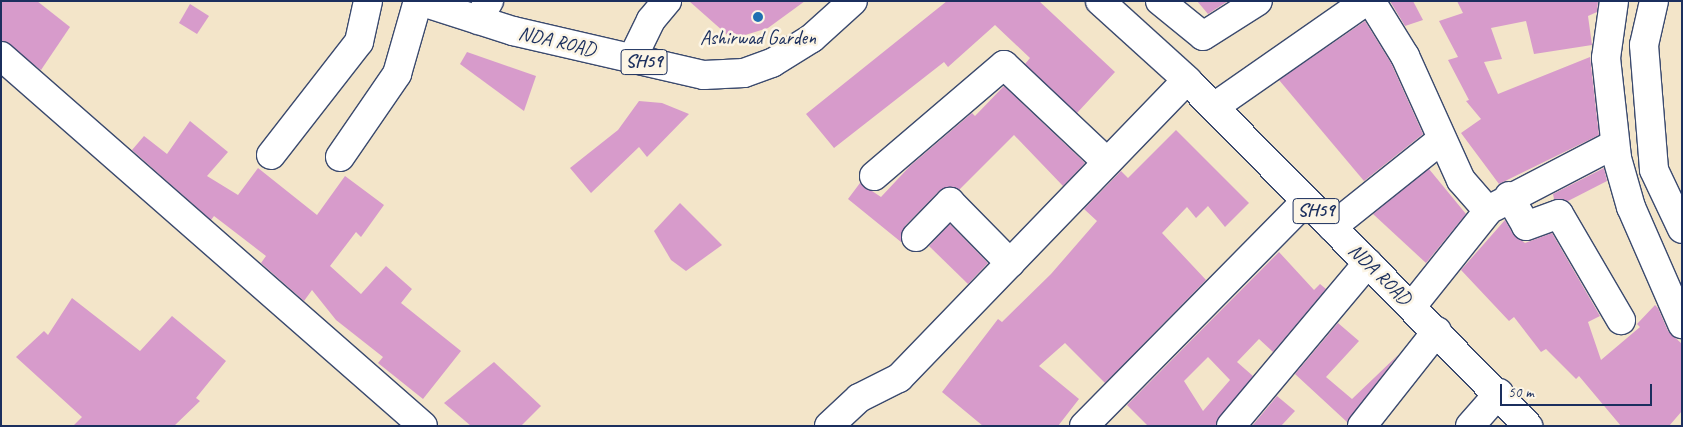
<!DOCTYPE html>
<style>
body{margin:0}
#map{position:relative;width:1683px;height:427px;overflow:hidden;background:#f3e5c9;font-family:Caveat,sans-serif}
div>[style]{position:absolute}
.building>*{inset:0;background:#d79bcb}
.roads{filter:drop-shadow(1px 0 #3b4a6e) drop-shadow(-1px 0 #3b4a6e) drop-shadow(0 1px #3b4a6e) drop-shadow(0 -1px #3b4a6e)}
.minor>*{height:28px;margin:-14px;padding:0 14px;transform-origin:14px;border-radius:14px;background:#fff}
.major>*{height:28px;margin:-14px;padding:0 14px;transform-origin:14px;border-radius:14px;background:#fff}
.dots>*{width:14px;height:14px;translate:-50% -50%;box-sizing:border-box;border:2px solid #fcf5e5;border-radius:50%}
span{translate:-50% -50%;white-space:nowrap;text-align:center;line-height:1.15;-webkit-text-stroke:5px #fcf5e5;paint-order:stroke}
.shield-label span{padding:1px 4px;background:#fcf5e5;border:1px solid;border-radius:4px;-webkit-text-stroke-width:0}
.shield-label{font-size:19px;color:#1b2f5e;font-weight:700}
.poi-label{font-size:20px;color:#1b2f5e}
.street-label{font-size:20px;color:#1b2f5e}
.frame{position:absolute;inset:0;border:2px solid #1b2f5e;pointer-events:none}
.scale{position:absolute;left:1500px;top:384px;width:152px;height:22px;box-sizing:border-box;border:2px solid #1b2f5e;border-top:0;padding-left:6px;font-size:15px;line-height:18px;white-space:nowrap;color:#1b2f5e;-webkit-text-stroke:4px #fcf5e5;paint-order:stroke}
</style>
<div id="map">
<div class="building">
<i style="clip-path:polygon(1px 1px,37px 1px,70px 27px,41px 70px,1px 41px)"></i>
<i style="clip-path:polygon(689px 1px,805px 1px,768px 28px,732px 39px)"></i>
<i style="clip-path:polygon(947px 1px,1039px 1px,1115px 72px,1077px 113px,1025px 64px,1030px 58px,995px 25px,948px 67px,944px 62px,834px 148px,806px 114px)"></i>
<i style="clip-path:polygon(1197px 1px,1228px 1px,1208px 14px)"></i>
<i style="clip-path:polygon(1390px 1px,1413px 1px,1423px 20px,1405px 26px)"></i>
<i style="clip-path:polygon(1457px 1px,1598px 1px,1597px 12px,1588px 16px,1592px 45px,1534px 54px,1526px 21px,1491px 28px,1502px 59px,1484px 62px,1498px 94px,1590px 57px,1599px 135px,1499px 184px,1461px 133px,1481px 119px,1466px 101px,1469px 100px,1448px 60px,1458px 57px,1439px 21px,1463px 13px)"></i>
<i style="clip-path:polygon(190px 4px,209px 16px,197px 34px,179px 23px)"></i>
<i style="clip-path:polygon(1365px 21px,1391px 63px,1423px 134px,1364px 181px,1279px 80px)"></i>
<i style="clip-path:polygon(467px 52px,536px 76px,524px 111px,460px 64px)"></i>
<i style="clip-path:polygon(1004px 86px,1085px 163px,1063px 186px,1014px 135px,959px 190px,946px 187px,939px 191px,905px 226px,901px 242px,848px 199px,860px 183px,881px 197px,910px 166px,972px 113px,975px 116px)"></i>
<i style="clip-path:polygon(639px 101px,662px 103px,689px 114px,647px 157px,639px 147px,591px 193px,570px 168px,618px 130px)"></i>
<i style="clip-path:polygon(190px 121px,228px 152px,207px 176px,238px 195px,258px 168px,317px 215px,345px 176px,384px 205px,361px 237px,356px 232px,330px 266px,361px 294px,386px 266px,412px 289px,401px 303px,461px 351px,423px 399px,378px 363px,383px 357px,336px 320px,312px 290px,304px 301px,261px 263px,266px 256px,214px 216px,211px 220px,132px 150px,144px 136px,167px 154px)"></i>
<i style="clip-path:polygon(1176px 130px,1249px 203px,1225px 227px,1208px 206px,1196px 218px,1187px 207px,1162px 233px,1206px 280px,1105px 383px,1065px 343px,1039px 366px,1079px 399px,1058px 426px,983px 426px,942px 392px,998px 319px,1002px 322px,1051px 274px,1097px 221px,1084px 209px,1121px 171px,1128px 178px)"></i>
<i style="clip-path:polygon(1604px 168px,1607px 181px,1568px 201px,1554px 199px,1553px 194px)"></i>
<i style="clip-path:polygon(1429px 169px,1466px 214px,1426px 263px,1373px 214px)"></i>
<i style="clip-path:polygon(680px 203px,722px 245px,686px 271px,671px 260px,654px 231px)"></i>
<i style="clip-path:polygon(1505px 220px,1513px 234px,1525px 243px,1552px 233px,1600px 316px,1588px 322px,1601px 360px,1640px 327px,1637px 324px,1655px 305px,1658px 308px,1668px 331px,1682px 344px,1682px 411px,1669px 426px,1621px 426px,1579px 376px,1576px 379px,1546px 349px,1541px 352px,1514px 317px,1509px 321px,1461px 270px)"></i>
<i style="clip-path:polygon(950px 224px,988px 263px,968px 284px,929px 246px)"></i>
<i style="clip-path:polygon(evenodd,1279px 252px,1314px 290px,1320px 284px,1326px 289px,1273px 352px,1259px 339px,1237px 362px,1253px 376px,1216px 426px,1148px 426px,1127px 405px,1279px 252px,1208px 357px,1230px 380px,1203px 411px,1184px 381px,1208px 357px)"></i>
<i style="clip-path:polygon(72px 298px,140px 351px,172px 316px,226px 361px,196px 398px,200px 401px,174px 426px,73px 426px,82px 417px,16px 357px,44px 331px,48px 335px)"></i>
<i style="clip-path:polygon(1338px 323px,1359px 341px,1326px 377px,1352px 399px,1398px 355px,1347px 422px,1295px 374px)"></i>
<i style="clip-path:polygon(494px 362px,541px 406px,521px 426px,471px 426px,444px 403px)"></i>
<i style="clip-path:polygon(1277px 396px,1295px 411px,1281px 426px,1252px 426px)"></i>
</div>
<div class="roads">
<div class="minor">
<i style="left:1160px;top:1px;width:55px;rotate:39.1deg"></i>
<i style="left:1203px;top:36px;width:65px;rotate:-32.5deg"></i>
<i style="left:1371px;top:1px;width:65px;rotate:58.3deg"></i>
<i style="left:1405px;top:56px;width:136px;rotate:65.7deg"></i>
<i style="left:1461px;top:180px;width:41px;rotate:48.9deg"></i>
<i style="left:1488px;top:211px;width:120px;rotate:128.6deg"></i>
<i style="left:1614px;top:1px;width:58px;rotate:98deg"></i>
<i style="left:1606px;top:58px;width:101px;rotate:83.7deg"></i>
<i style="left:1617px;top:158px;width:51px;rotate:74.1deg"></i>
<i style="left:1631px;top:207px;width:128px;rotate:66.4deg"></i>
<i style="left:1654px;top:1px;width:45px;rotate:102.8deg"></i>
<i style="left:1644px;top:45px;width:125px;rotate:85.4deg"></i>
<i style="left:1654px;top:170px;width:65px;rotate:64.6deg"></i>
<i style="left:478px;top:20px;width:22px;rotate:-60deg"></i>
<i style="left:1px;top:56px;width:561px;rotate:41.24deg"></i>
<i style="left:632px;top:59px;width:43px;rotate:-64deg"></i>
<i style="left:651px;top:20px;width:25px;rotate:-50deg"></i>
<i style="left:1214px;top:107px;width:185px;rotate:-34.9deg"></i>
<i style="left:271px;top:155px;width:143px;rotate:-52.1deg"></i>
<i style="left:359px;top:42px;width:42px;rotate:-77.6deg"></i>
<i style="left:340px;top:157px;width:101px;rotate:-55.5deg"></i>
<i style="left:397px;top:74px;width:76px;rotate:-74deg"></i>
<i style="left:874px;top:176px;width:171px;rotate:-40.5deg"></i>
<i style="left:1004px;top:65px;width:141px;rotate:43.3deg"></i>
<i style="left:1509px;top:196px;width:34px;rotate:60deg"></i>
<i style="left:1526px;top:226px;width:35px;rotate:-20deg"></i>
<i style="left:1559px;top:214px;width:123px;rotate:59.7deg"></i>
<i style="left:1494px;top:207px;width:136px;rotate:-27.5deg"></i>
<i style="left:1332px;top:227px;width:139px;rotate:-38.6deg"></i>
<i style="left:916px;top:237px;width:49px;rotate:-45.8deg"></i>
<i style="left:950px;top:202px;width:86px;rotate:45.5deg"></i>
<i style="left:829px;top:426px;width:41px;rotate:-43deg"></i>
<i style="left:859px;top:398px;width:45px;rotate:-26.6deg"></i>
<i style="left:899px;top:378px;width:414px;rotate:-46deg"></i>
<i style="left:1084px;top:426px;width:316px;rotate:-45.4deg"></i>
<i style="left:1231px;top:426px;width:213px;rotate:-50deg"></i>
<i style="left:1362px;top:426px;width:121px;rotate:-51.7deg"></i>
<i style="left:1470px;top:426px;width:44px;rotate:-48.7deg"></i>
</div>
<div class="major">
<i style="left:419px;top:1px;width:99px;rotate:17.7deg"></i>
<i style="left:513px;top:31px;width:196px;rotate:13deg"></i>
<i style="left:704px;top:75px;width:40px;rotate:-2.9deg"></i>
<i style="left:744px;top:73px;width:30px;rotate:-20deg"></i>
<i style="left:772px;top:63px;width:47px;rotate:-32deg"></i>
<i style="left:812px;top:38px;width:55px;rotate:-42.1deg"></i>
<i style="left:1100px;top:1px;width:118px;rotate:42.2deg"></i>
<i style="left:1187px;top:80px;width:486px;rotate:45.4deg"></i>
</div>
</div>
<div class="dots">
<i style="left:758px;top:17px;background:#1f6fb2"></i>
</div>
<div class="shield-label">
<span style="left:644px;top:62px">SH59</span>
<span style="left:1316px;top:211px">SH59</span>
</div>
<div class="poi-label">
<span style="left:758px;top:37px">Ashirwad Garden</span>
</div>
<div class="street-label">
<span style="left:557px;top:41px;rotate:13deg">NDA ROAD</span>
<span style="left:1380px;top:274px;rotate:44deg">NDA ROAD</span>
</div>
<div class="frame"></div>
<div class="scale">50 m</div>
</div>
